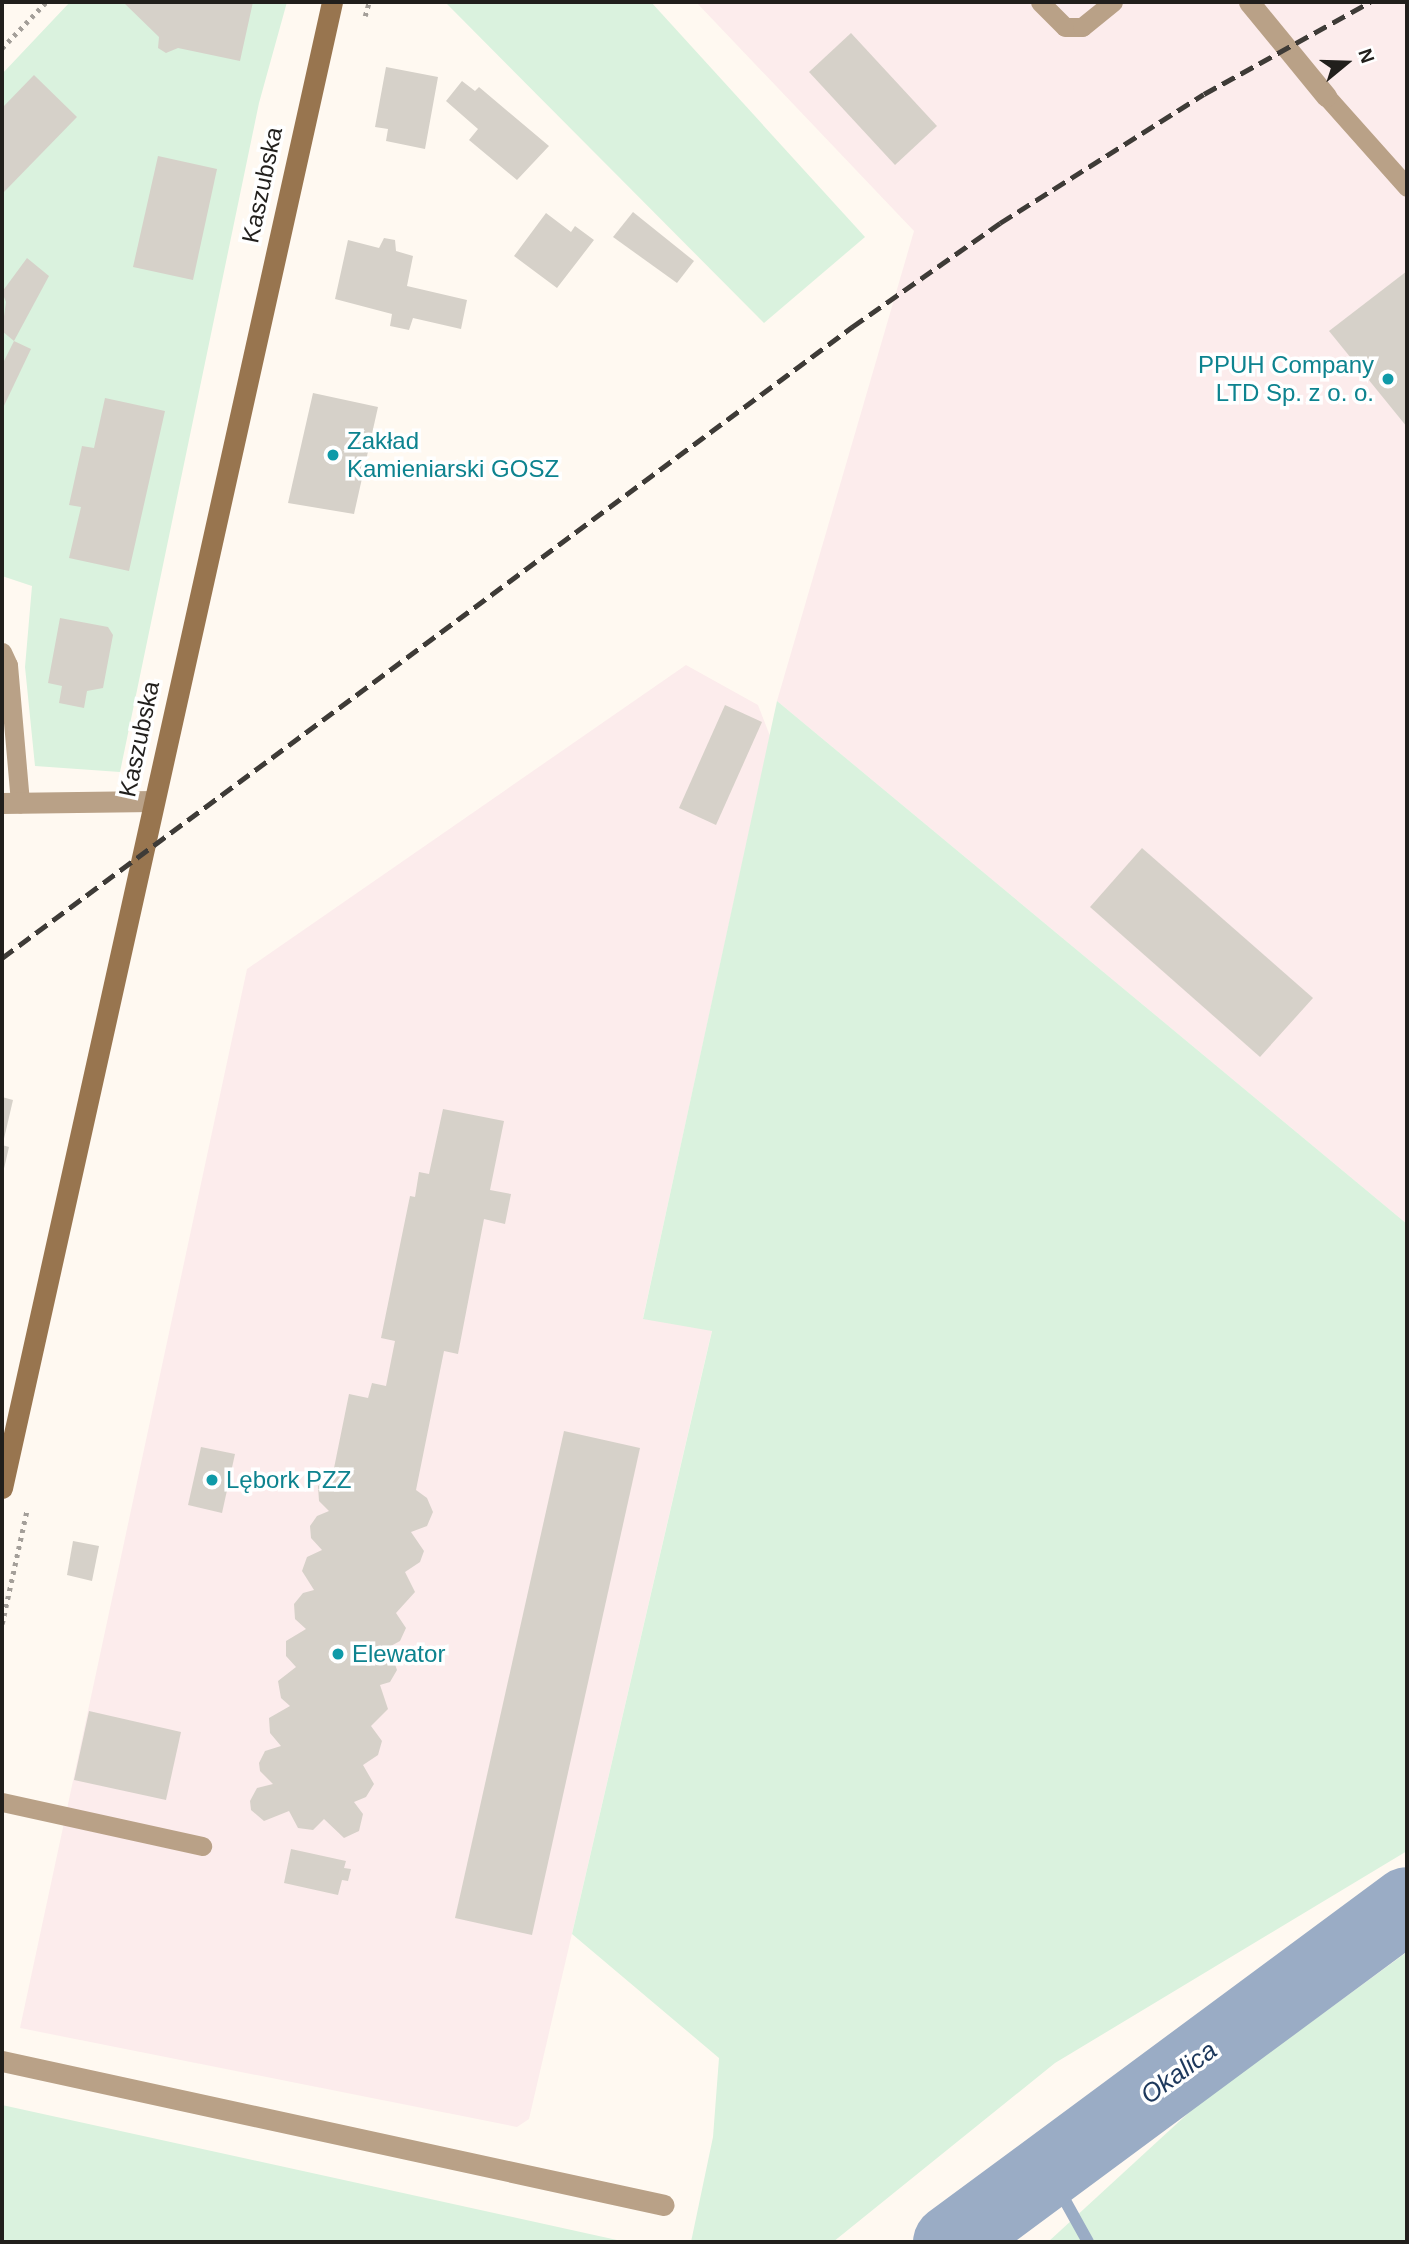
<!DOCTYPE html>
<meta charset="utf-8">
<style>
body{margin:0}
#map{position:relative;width:1409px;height:2244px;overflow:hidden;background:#fff9f1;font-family:Helvetica,sans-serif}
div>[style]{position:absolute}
.industrial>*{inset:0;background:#fcecec}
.green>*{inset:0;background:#daf2de}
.stream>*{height:12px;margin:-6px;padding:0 6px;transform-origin:6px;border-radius:6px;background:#9aacc5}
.river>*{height:75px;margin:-37.5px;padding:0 37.5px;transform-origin:37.5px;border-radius:37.5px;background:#9aacc5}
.building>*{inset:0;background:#d6d1c9}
.path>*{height:4.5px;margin-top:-2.25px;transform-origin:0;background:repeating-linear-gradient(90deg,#a49f99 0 3.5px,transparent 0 8.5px)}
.lane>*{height:19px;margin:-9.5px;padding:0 9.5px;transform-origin:9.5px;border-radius:9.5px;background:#b9a187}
.street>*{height:21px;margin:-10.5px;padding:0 10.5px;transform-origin:10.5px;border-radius:10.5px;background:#b9a187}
.secondary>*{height:21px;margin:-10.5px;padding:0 10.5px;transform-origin:10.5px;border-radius:10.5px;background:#98754f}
.rail>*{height:5px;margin-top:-2.5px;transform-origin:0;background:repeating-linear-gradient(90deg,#3e3b37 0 14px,transparent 0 21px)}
.dots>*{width:19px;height:19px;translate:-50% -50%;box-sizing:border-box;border:4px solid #fff;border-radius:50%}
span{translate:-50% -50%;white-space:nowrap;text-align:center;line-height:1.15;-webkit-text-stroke:7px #fff;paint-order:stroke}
.street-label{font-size:24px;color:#211f1c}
.culture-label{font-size:24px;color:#0d838f}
.right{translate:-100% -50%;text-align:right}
.left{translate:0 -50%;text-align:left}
.water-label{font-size:26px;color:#1d385c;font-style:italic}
.frame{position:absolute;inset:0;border:4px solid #211f1c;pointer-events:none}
.north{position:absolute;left:1311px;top:28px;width:70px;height:70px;-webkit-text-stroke:5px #fff;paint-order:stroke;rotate:71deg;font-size:19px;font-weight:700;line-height:28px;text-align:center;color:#211f1c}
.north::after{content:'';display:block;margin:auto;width:24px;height:32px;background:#211f1c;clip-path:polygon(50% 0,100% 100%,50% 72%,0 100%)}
</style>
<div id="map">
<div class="industrial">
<i style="clip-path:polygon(696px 2px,1407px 2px,1407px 1224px,777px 701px,914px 231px)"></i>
<i style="clip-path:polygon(686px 665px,758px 705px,770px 736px,643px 1318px,712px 1330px,529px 2119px,517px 2127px,20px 2028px,247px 969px)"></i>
</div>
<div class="green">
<i style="clip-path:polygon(70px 2px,287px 2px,259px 103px,120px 772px,35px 766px,25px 667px,32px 586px,2px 576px,2px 74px)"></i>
<i style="clip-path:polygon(445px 2px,651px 2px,865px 237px,764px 323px)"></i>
<i style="clip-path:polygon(777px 701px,1407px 1224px,1407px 1851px,1055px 2063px,833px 2242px,691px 2242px,713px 2137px,719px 2058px,572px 1934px,712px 1331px,643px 1319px)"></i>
<i style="clip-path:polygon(1407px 1952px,1407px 2242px,1048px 2242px,1196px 2106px)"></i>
<i style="clip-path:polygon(2px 2105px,626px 2242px,2px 2242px)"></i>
</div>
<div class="stream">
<i style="left:1048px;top:2170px;width:82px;rotate:60.9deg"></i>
</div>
<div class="river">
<i style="left:950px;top:2242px;width:568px;rotate:-36.49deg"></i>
</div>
<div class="building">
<i style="clip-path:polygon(123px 2px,253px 2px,240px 61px,178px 48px,166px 53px,158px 48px,159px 37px)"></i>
<i style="clip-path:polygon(851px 33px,937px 126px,895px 165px,809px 72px)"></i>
<i style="clip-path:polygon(386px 67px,438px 77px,425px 149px,386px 141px,388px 129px,375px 127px)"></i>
<i style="clip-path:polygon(34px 75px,77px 117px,2px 194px,2px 108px)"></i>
<i style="clip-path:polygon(462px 81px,475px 91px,479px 87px,549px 146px,517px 180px,469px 140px,478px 129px,446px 101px)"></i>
<i style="clip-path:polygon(158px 156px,217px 169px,193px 280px,133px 267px)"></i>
<i style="clip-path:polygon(633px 212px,694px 261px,677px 283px,613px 237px)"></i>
<i style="clip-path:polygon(546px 213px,571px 232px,575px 226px,594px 240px,557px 288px,514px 256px)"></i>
<i style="clip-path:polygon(384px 238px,395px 240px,396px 251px,413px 256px,407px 286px,467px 300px,461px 329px,413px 318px,409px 330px,390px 326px,392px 314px,335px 299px,348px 240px,379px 248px)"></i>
<i style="clip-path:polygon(27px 258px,49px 276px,14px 341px,2px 331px,6px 302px,2px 292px)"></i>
<i style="clip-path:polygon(1407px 271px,1407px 427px,1329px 331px)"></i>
<i style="clip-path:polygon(14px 341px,31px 349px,2px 410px,2px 365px)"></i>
<i style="clip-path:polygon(313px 393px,378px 407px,354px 514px,288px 503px)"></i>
<i style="clip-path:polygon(105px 398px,165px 411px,129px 571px,69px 558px,81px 507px,69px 505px,82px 446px,94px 448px)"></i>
<i style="clip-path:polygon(60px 618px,108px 627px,113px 635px,103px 688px,87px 691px,84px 708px,59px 703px,62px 686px,48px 683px)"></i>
<i style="clip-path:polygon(725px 705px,762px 722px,716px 825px,679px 808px)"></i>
<i style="clip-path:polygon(1142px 848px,1313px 998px,1260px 1057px,1090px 907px)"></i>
<i style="clip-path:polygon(2px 1097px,13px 1100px,3px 1143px,2px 1143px)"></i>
<i style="clip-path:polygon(443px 1109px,504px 1121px,490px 1190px,511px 1194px,505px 1224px,484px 1219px,458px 1354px,444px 1351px,416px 1490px,427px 1498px,433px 1512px,427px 1526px,411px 1532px,424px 1551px,420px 1562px,405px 1572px,415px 1592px,396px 1613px,406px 1628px,400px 1641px,389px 1647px,397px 1670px,390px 1682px,380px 1685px,388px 1709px,371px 1726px,382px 1741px,378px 1755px,363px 1765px,374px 1784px,366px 1797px,354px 1802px,363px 1814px,359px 1831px,344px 1838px,324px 1819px,313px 1830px,298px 1828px,289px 1811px,264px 1821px,251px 1810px,250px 1801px,257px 1788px,273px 1784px,260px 1771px,259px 1763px,265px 1751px,281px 1746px,270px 1733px,269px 1718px,290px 1706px,281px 1698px,278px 1681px,296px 1667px,286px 1656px,286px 1641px,306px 1629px,295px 1619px,294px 1604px,303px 1593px,314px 1590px,302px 1571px,307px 1557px,322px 1550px,311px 1538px,310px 1526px,317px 1516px,329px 1511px,319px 1501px,318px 1486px,333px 1473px,349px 1394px,368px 1398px,372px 1383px,386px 1386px,395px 1341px,381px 1338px,410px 1196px,415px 1197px,419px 1172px,429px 1174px)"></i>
<i style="clip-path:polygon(2px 1145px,9px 1147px,3px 1173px,2px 1173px)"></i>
<i style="clip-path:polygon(564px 1431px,640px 1448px,532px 1935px,455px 1918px)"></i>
<i style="clip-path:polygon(201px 1447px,235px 1454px,222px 1513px,188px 1505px)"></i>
<i style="clip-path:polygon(73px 1541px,99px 1546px,92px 1581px,67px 1575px)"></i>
<i style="clip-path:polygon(89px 1711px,181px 1732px,166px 1800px,74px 1780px)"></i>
<i style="clip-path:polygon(291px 1849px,346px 1861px,344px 1868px,351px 1869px,348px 1881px,342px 1880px,338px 1895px,284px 1883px)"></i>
</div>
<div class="path">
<i style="left:365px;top:16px;width:15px;rotate:-74deg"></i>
<i style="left:2px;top:48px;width:64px;rotate:-46.3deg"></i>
<i style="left:2px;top:1624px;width:118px;rotate:-77.7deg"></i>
</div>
<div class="lane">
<i style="left:1040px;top:2px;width:35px;rotate:45deg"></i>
<i style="left:1065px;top:27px;width:17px"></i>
<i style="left:1082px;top:27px;width:40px;rotate:-39deg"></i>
<i style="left:1326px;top:96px;width:122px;rotate:48.3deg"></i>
<i style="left:2px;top:652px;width:14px;rotate:65deg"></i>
<i style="left:8px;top:665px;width:139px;rotate:85deg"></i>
<i style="left:2px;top:1802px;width:205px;rotate:12.4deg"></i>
</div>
<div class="street">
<i style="left:1249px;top:2px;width:122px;rotate:50.7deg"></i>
<i style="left:2px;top:803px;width:151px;rotate:-0.8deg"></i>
<i style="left:2px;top:2061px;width:677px;rotate:12.27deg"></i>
</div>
<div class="secondary">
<i style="left:2px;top:1488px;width:1522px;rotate:-77.48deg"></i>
</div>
<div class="rail">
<i style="left:2px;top:958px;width:1059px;rotate:-36.59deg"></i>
<i style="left:852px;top:327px;width:181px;rotate:-35.1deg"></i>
<i style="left:1000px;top:223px;width:241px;rotate:-32.3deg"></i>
<i style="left:1204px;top:94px;width:190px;rotate:-29deg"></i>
</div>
<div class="dots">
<i style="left:1388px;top:379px;background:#0f9aa8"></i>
<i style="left:333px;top:455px;background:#0f9aa8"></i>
<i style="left:212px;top:1480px;background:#0f9aa8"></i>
<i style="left:338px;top:1654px;background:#0f9aa8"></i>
</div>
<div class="street-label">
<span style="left:262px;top:185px;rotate:-78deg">Kaszubska</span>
<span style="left:139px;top:739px;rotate:-78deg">Kaszubska</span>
</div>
<div class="culture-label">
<span class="right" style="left:1374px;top:379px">PPUH Company<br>LTD Sp. z o. o.</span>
<span class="left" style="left:347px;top:455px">Zakład<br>Kamieniarski GOSZ</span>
<span class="left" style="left:226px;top:1480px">Lębork PZZ</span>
<span class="left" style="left:352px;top:1654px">Elewator</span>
</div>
<div class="water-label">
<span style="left:1179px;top:2073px;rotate:-36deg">Okalica</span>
</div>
<div class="frame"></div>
<div class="north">N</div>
</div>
